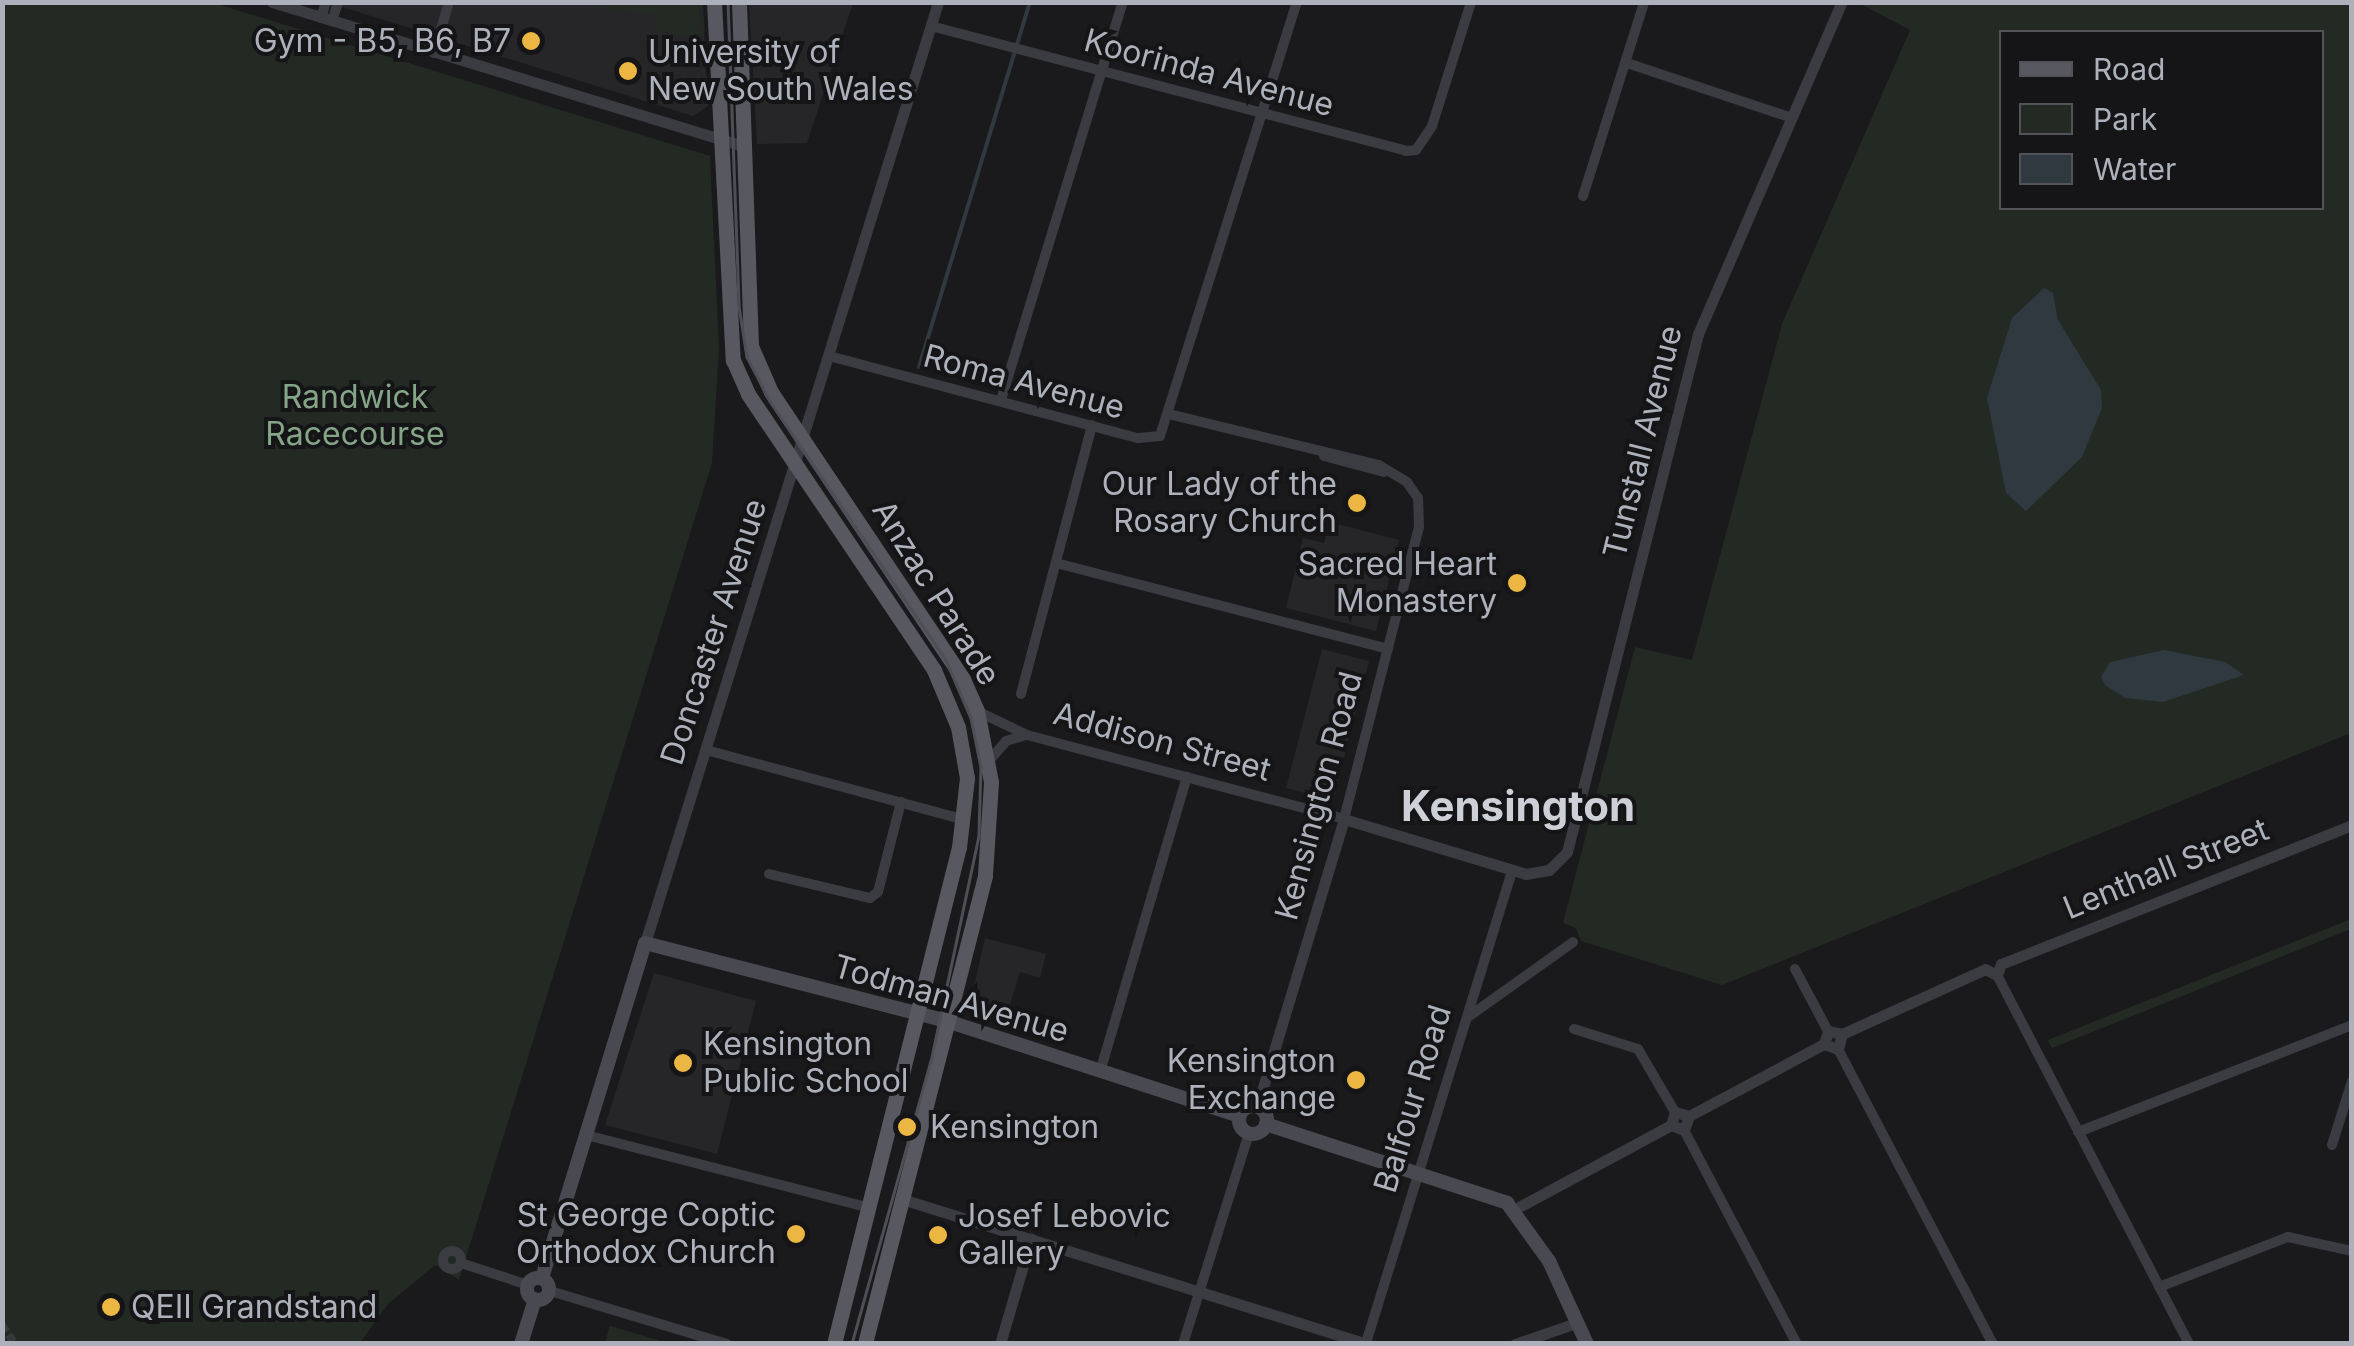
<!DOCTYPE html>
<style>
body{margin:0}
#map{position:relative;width:2354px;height:1346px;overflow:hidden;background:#1a1a1c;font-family:Inter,sans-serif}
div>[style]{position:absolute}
.built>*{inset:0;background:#262629}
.green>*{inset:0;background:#222a23}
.water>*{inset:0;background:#303840}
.stream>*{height:4px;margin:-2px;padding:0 2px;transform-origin:2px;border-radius:2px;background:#303840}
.pedestrian-tunnel>*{height:8px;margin-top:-4px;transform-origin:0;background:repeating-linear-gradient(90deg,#37383c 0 8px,transparent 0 12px)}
.minor>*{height:10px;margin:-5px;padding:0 5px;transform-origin:5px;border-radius:5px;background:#3b3c41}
.minor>.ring{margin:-5px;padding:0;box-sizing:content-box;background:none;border:10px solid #3b3c41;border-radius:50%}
.tertiary>*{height:11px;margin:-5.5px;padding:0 5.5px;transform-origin:5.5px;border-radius:5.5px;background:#3b3c41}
.secondary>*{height:14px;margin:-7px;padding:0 7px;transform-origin:7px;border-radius:7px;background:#494a51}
.secondary>.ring{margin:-7px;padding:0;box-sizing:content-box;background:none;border:14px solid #494a51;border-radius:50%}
.primary>*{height:15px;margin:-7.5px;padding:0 7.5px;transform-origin:7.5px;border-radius:7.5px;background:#575860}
.tram>*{height:2.5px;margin:-1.25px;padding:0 1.25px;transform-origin:1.25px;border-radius:1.25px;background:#4e4f56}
.dots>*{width:28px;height:28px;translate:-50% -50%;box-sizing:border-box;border:5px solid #151517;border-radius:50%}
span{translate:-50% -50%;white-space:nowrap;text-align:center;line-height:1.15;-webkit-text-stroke:8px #151517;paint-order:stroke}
.poi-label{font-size:32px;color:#adb1bb}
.right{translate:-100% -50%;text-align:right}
.left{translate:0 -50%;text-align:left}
.street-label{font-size:32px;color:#adb1bb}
.park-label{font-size:32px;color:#85a587}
.district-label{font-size:42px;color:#cdd0d7;font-weight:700}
.frame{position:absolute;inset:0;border:5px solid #adb1bb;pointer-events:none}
.legend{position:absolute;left:1999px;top:30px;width:325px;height:180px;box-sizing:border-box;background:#151517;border:2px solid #525359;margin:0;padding:12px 18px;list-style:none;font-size:30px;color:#adb1bb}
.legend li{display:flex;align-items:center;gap:20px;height:50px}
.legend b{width:50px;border:2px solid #525359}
</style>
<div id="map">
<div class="built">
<i style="clip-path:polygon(329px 3px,703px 3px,708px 106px,693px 116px)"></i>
<i style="clip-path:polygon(749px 3px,853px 3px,807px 143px,757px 144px)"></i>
<i style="clip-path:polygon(1330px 522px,1399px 540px,1376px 631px,1286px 608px,1303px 538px,1324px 543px)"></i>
<i style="clip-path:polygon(1322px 649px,1369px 661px,1333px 801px,1286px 788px)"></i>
<i style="clip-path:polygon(985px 938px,1046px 954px,1040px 978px,1020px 972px,1006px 1017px,971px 1000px)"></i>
<i style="clip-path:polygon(654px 973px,756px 1001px,717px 1154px,605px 1125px)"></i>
</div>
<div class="green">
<i style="clip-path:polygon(3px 3px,214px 3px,710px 156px,719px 348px,712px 463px,459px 1280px,435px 1265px,388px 1304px,360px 1343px,3px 1343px)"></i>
<i style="clip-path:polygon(602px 3px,700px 3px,702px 37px,655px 31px,656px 15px,602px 8px)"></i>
<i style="clip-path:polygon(evenodd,1859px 3px,2351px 3px,2351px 733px,1722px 985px,1581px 941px,1576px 928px,1563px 923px,1635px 647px,1692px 660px,1782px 324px,1910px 30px,1859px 3px,2002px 32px,2322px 32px,2322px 208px,2002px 208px,2002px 32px)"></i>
<i style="clip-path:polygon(2351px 919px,2351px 929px,2052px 1048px,2048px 1040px)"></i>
<i style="clip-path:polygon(610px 1325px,611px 1326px,667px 1343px,605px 1343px)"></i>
</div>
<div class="water">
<i style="clip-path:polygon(2044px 288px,2053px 293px,2058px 320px,2101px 390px,2102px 408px,2082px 457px,2026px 511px,2006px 493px,1987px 398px,2012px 318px)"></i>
<i style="clip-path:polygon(2164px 650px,2225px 662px,2244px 675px,2163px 702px,2125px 698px,2105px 685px,2101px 677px,2110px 662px)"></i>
</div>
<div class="stream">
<i style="left:919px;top:367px;width:382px;rotate:-73.1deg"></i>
</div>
<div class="pedestrian-tunnel">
<i style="left:2px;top:1325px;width:23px;rotate:56deg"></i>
</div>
<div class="minor">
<i style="left:321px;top:18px;width:17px;rotate:-73deg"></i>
<i style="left:332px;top:21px;width:20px;rotate:-72deg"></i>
<i style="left:931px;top:26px;width:491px;rotate:14.7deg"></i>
<i style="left:1406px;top:151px;width:10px;rotate:-6deg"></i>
<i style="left:1416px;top:150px;width:29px;rotate:-56deg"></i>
<i style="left:1432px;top:126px;width:130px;rotate:-72.5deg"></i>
<i style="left:434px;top:53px;width:53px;rotate:-73.6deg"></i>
<i style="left:1627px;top:63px;width:174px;rotate:18.4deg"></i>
<i style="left:1583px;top:196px;width:203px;rotate:-72.5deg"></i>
<i style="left:829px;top:356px;width:320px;rotate:14.9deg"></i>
<i style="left:1138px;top:438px;width:22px;rotate:-5deg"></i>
<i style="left:1160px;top:436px;width:455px;rotate:-72.5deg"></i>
<i style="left:1001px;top:400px;width:416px;rotate:-73deg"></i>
<i style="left:1324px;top:456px;width:62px;rotate:14.9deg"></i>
<i style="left:1056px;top:563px;width:343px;rotate:14.5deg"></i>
<i style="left:1021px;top:694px;width:278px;rotate:-75.2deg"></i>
<i style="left:977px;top:711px;width:55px;rotate:25.6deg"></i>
<i style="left:1027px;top:735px;width:328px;rotate:14.8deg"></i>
<i style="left:1344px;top:819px;width:302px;rotate:-75.6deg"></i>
<i style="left:1419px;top:526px;width:28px;rotate:-92deg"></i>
<i style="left:1418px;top:498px;width:19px;rotate:-125deg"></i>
<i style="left:1407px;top:482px;width:33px;rotate:-149deg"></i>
<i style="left:1379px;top:465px;width:217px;rotate:-166.4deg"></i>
<i style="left:706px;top:750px;width:268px;rotate:15.1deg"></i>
<i style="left:988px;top:762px;width:28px;rotate:-49deg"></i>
<i style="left:1006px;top:741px;width:21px;rotate:-17deg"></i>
<i style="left:769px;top:874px;width:104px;rotate:13.4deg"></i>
<i style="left:870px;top:898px;width:10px;rotate:-37deg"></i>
<i style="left:878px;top:892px;width:93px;rotate:-75.7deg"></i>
<i style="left:1795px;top:969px;width:70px;rotate:62deg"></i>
<i style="left:1997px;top:975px;width:416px;rotate:62.5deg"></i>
<i style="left:1468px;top:1017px;width:129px;rotate:-35.5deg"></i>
<i style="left:1574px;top:1029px;width:67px;rotate:17.4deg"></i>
<i style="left:1638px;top:1049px;width:73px;rotate:59.6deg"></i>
<i style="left:1838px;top:1049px;width:333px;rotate:62.3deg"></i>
<i style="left:1100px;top:1072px;width:308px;rotate:-73.6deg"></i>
<i style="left:1684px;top:1130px;width:242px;rotate:62.2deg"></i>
<i style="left:2078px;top:1132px;width:294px;rotate:-21.3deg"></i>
<i style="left:586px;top:1135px;width:290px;rotate:14.4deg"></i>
<i style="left:2332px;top:1145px;width:67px;rotate:-72.6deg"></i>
<i class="ring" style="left:443px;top:1251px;width:8px;height:8px"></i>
<i style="left:461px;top:1263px;width:71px;rotate:18.2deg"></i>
<i style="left:2159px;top:1287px;width:138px;rotate:-21.2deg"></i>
<i style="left:2288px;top:1237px;width:66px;rotate:12.3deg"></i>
<i style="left:550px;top:1291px;width:185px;rotate:16.7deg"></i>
<i style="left:1366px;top:1343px;width:494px;rotate:-72.8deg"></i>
<i style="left:1183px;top:1344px;width:221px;rotate:-72.6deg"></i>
</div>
<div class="tertiary">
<i style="left:272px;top:2px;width:495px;rotate:17deg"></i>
<i style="left:645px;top:943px;width:986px;rotate:-72.7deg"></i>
<i style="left:2001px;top:964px;width:378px;rotate:-21.6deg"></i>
<i style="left:1985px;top:969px;width:13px;rotate:27deg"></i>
<i style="left:1997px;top:975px;width:12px;rotate:-70deg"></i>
<i style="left:1842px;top:1034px;width:157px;rotate:-24.4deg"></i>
<i style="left:1824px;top:1044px;width:15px;rotate:20deg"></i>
<i style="left:1838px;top:1049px;width:16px;rotate:-75deg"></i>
<i style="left:1824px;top:1044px;width:14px;rotate:-73deg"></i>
<i style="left:1828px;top:1031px;width:14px;rotate:12deg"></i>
<i style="left:1257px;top:1107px;width:301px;rotate:-73.2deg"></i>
<i style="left:1344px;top:819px;width:190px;rotate:16.8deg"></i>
<i style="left:1526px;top:874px;width:23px;rotate:-10deg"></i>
<i style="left:1549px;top:870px;width:25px;rotate:-45deg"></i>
<i style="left:1567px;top:852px;width:534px;rotate:-75.81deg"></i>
<i style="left:1698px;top:334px;width:362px;rotate:-66.6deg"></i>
<i style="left:1689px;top:1116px;width:153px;rotate:-28.1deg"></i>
<i style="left:1671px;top:1125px;width:14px;rotate:21deg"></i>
<i style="left:1684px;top:1130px;width:15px;rotate:-70deg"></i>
<i style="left:1671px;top:1125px;width:14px;rotate:-73deg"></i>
<i style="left:1675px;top:1112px;width:15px;rotate:16deg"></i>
<i style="left:905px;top:1200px;width:484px;rotate:17.3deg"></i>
<i style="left:1515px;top:1209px;width:177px;rotate:-28.3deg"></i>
<i style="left:1000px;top:1344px;width:110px;rotate:-73.7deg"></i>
<i style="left:1515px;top:1344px;width:65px;rotate:-19deg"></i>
</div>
<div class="secondary">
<i class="ring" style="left:1239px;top:1106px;width:14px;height:14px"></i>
<i style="left:1266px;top:1124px;width:254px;rotate:18.1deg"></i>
<i style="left:1507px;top:1203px;width:72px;rotate:54.1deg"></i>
<i style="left:1549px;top:1261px;width:91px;rotate:65.4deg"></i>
<i class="ring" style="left:527px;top:1278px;width:8px;height:8px"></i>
<i style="left:542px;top:1278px;width:350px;rotate:-72.9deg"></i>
<i style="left:645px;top:943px;width:315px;rotate:14.5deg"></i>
<i style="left:950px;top:1022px;width:304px;rotate:18deg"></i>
<i style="left:521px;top:1344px;width:47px;rotate:-72.7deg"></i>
</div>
<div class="primary">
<i style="left:714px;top:2px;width:359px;rotate:87deg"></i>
<i style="left:733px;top:360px;width:37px;rotate:66deg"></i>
<i style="left:748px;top:394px;width:333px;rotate:56deg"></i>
<i style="left:934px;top:670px;width:62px;rotate:67.2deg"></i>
<i style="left:958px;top:727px;width:52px;rotate:80deg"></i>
<i style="left:967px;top:778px;width:69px;rotate:96.6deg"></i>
<i style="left:959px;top:847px;width:512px;rotate:104.12deg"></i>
<i style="left:739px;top:2px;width:344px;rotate:88deg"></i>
<i style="left:751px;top:346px;width:50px;rotate:66.5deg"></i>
<i style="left:771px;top:392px;width:345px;rotate:56.2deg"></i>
<i style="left:963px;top:679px;width:35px;rotate:66deg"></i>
<i style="left:977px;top:711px;width:72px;rotate:78.8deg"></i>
<i style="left:991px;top:782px;width:94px;rotate:93.7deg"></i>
<i style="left:985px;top:876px;width:483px;rotate:104.4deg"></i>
</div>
<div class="tram">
<i style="left:728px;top:2px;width:304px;rotate:87.9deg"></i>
<i style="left:739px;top:306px;width:52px;rotate:81.1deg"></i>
<i style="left:747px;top:357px;width:50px;rotate:62.4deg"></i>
<i style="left:770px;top:401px;width:313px;rotate:55.8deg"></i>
<i style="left:946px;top:660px;width:63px;rotate:66.7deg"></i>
<i style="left:971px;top:718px;width:50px;rotate:78.5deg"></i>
<i style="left:981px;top:767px;width:69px;rotate:91.7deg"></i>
<i style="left:979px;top:836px;width:230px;rotate:102deg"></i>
<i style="left:931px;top:1061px;width:294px;rotate:105.6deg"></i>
</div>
<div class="dots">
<i style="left:531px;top:41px;background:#ecb642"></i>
<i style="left:628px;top:71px;background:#ecb642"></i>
<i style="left:1357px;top:503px;background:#ecb642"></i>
<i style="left:1517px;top:583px;background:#ecb642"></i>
<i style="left:683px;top:1063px;background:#ecb642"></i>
<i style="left:1356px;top:1080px;background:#ecb642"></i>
<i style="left:907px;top:1127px;background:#ecb642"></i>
<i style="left:796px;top:1234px;background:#ecb642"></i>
<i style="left:938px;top:1235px;background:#ecb642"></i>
<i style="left:111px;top:1307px;background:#ecb642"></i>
</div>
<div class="poi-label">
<span class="right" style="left:511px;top:41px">Gym - B5, B6, B7</span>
<span class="left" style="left:648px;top:71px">University of<br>New South Wales</span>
<span class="right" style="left:1337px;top:503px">Our Lady of the<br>Rosary Church</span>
<span class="right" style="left:1497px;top:583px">Sacred Heart<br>Monastery</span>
<span class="left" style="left:703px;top:1063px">Kensington<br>Public School</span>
<span class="right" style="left:1336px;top:1080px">Kensington<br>Exchange</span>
<span class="left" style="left:930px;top:1127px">Kensington</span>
<span class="right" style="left:776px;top:1234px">St George Coptic<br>Orthodox Church</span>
<span class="left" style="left:958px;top:1235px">Josef Lebovic<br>Gallery</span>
<span class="left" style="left:131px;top:1307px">QEII Grandstand</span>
</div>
<div class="street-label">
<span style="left:1209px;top:73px;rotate:15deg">Koorinda Avenue</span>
<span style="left:1024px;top:382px;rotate:15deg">Roma Avenue</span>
<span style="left:1643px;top:442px;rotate:-76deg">Tunstall Avenue</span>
<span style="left:936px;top:593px;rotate:58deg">Anzac Parade</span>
<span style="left:714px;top:632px;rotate:-72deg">Doncaster Avenue</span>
<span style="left:1162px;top:742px;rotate:15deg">Addison Street</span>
<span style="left:1319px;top:796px;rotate:-75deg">Kensington Road</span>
<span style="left:2166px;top:869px;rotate:-22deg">Lenthall Street</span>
<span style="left:951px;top:999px;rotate:16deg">Todman Avenue</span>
<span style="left:1413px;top:1099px;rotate:-73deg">Balfour Road</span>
</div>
<div class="park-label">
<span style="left:355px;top:416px">Randwick<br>Racecourse</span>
</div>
<div class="district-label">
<span style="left:1518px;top:806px">Kensington</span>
</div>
<div class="frame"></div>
<ul class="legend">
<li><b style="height:12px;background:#575860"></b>Road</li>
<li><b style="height:28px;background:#222a23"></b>Park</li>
<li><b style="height:28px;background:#303840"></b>Water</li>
</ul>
</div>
